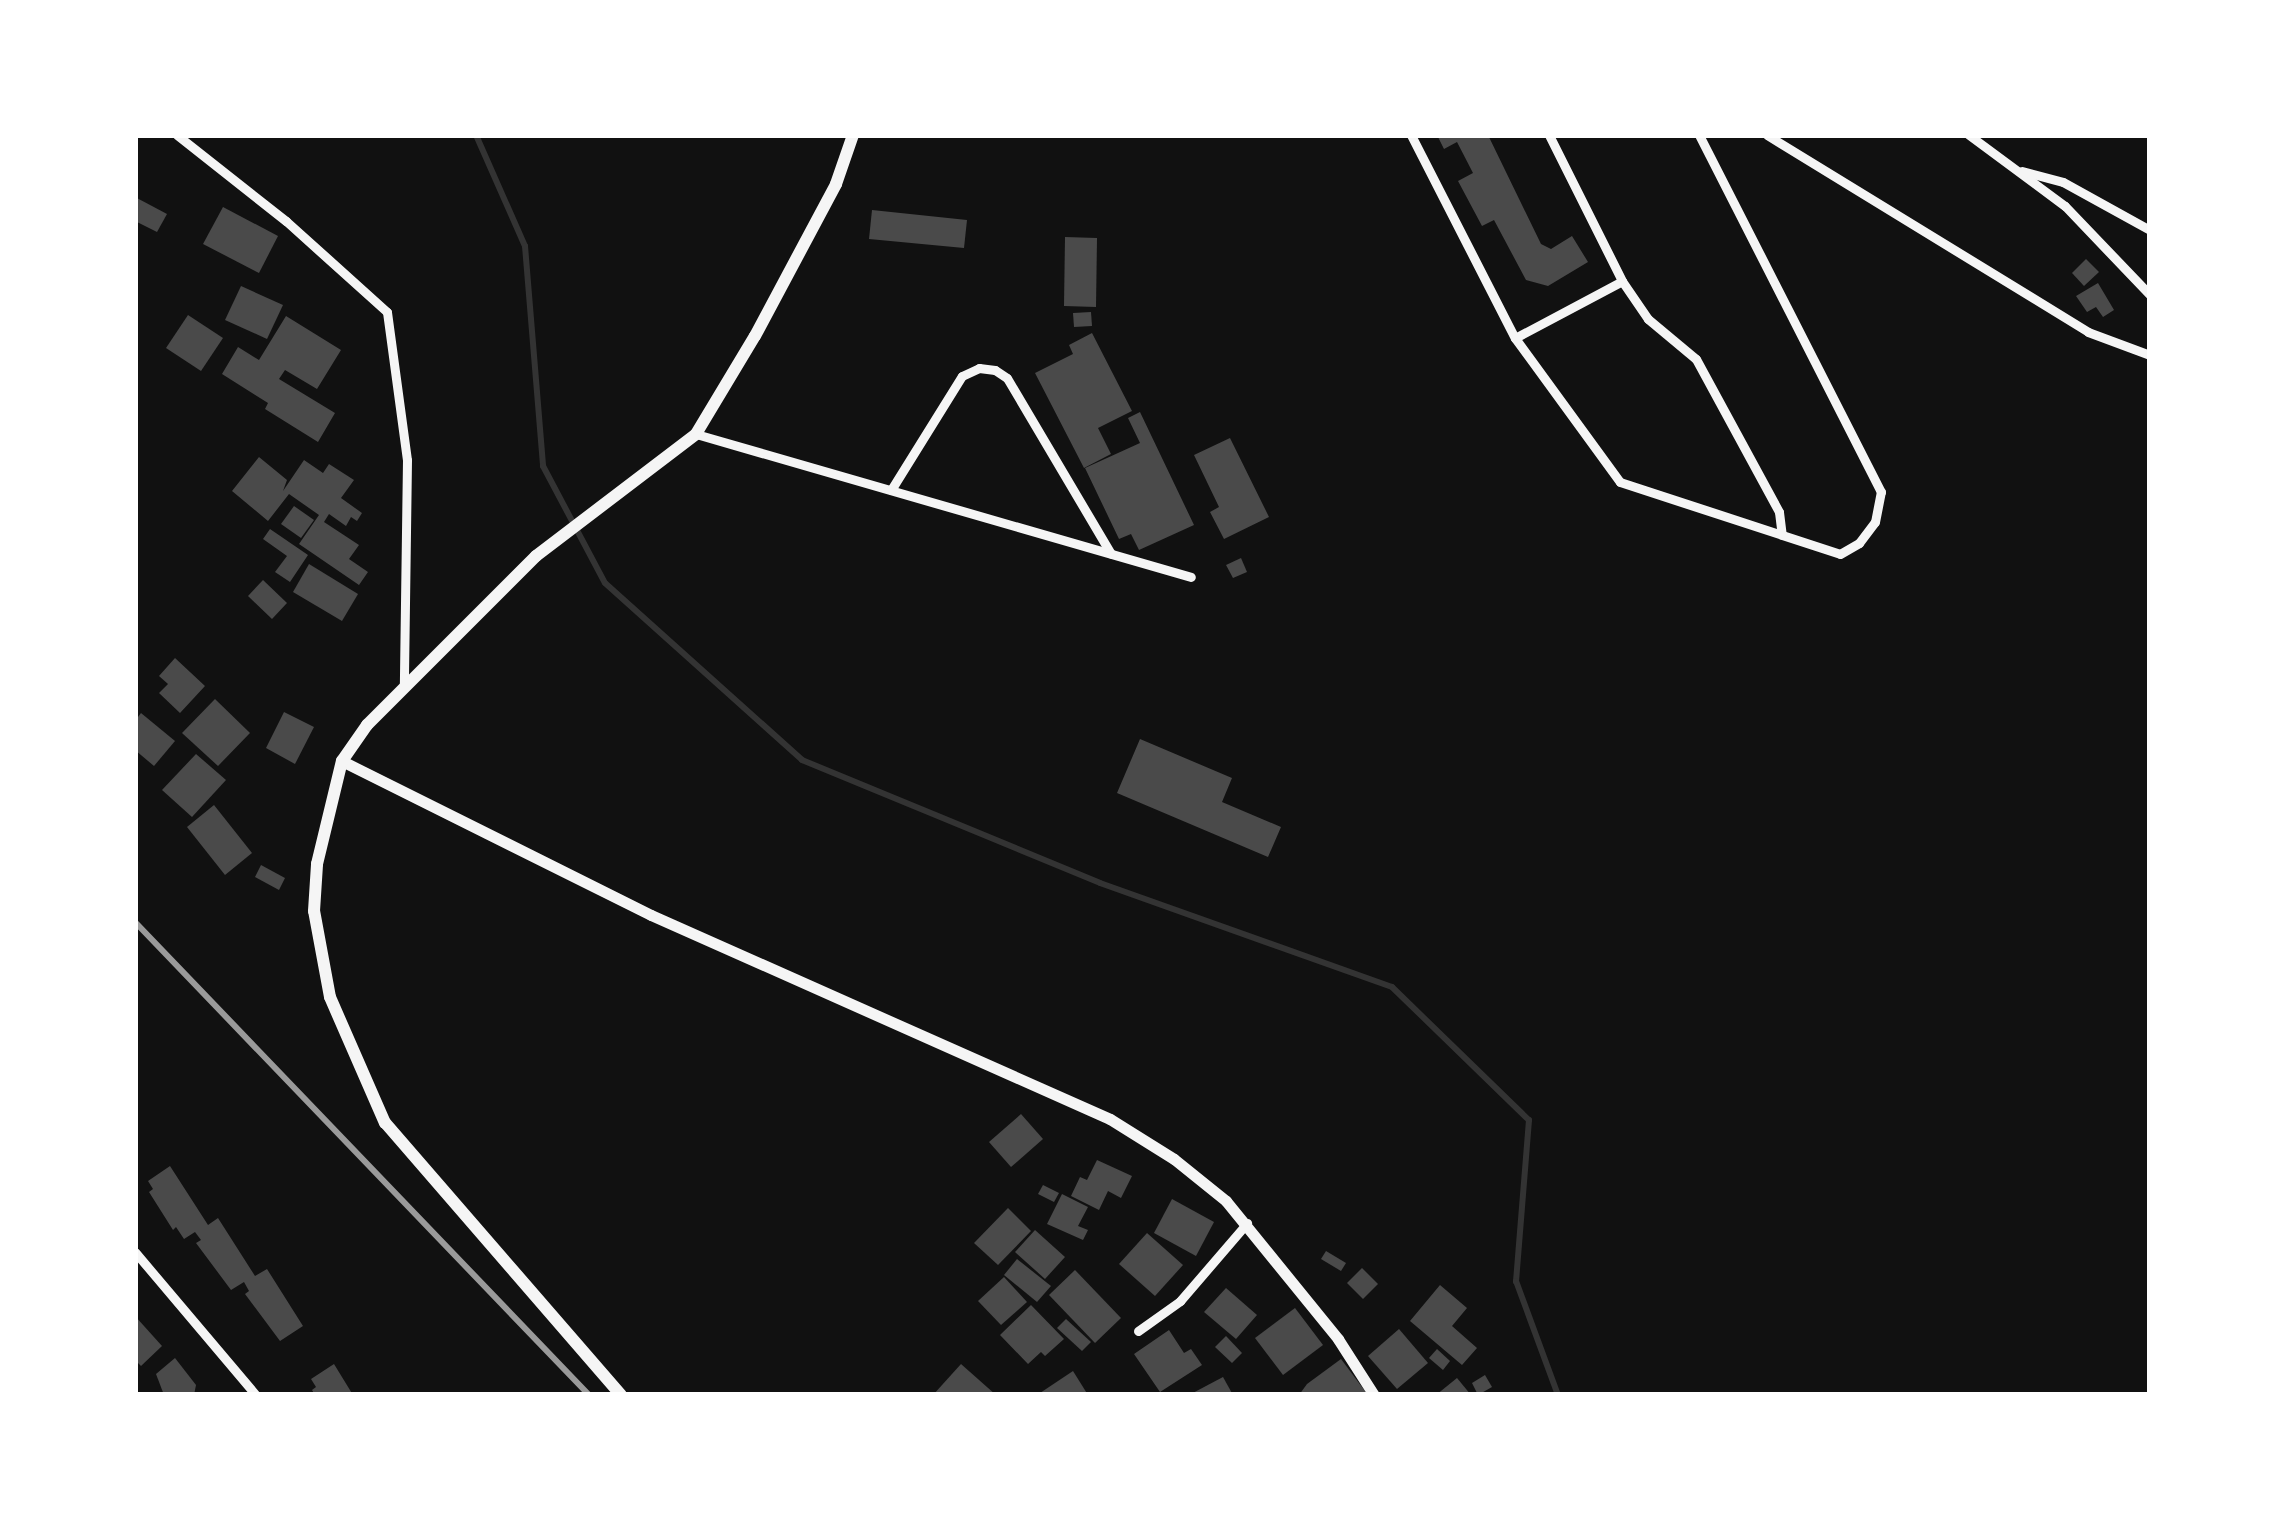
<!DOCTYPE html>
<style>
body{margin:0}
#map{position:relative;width:2285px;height:1530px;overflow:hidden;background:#111;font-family:"Space Grotesk",sans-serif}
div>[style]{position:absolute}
.stream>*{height:6px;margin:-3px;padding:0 3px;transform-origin:3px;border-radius:3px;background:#333}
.building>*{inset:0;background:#4a4a4a}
.minor>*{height:9px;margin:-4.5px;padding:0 4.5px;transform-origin:4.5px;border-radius:4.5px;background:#f5f5f5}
.tertiary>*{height:11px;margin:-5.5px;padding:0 5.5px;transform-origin:5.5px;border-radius:5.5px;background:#f5f5f5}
.secondary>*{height:12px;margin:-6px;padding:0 6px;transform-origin:6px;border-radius:6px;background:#f5f5f5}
.rail>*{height:6px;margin:-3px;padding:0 3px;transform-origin:3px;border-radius:3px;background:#9a9a9a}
span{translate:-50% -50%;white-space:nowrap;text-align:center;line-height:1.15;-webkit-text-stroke:10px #fff;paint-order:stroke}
.frame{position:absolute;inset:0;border:138px solid #fff;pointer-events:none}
</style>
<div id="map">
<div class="stream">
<i style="left:476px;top:135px;width:121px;rotate:66.2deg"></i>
<i style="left:525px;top:246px;width:221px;rotate:85.3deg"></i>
<i style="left:543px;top:466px;width:132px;rotate:62.1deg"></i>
<i style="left:605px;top:583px;width:265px;rotate:41.9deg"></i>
<i style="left:802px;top:760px;width:322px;rotate:22.4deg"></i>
<i style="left:1100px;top:883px;width:310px;rotate:19.6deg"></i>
<i style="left:1392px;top:987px;width:191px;rotate:44.2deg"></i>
<i style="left:1529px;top:1120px;width:162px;rotate:94.6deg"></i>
<i style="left:1516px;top:1281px;width:121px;rotate:69.8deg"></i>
</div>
<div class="building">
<i style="clip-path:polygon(1437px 135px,1488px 135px,1541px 244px,1551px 249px,1572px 236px,1588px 262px,1548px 286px,1526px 280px,1494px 220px,1482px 226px,1458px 181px,1473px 173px,1457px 142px,1444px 149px)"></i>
<i style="clip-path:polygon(135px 197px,167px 214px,157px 232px,135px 221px)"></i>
<i style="clip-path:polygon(223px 207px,278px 236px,259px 273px,203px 244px)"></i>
<i style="clip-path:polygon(872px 210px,967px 220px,964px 248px,869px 239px)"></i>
<i style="clip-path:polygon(1065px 237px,1097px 238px,1096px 307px,1064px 306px)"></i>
<i style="clip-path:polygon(2086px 259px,2099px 272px,2084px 286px,2072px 273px)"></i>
<i style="clip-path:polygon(2098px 283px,2114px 310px,2103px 317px,2096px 307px,2087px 312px,2076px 296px)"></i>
<i style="clip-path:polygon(241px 286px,283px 305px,267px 339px,225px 320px)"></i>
<i style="clip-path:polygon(1091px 312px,1092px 326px,1074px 327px,1073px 313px)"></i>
<i style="clip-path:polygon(188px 315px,223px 338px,201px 371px,166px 348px)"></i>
<i style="clip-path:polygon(286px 316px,341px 350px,317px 389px,285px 370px,279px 379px,335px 413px,318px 442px,265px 409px,268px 403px,222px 374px,238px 347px,259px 360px)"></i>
<i style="clip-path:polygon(1092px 333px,1132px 411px,1098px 428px,1111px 454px,1084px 468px,1035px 373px,1073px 354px,1069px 345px)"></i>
<i style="clip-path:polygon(1140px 412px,1194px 525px,1139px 550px,1131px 534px,1119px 539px,1085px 468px,1140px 443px,1128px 418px)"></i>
<i style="clip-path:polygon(1230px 438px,1269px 517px,1224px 539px,1210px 512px,1219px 507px,1194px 455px)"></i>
<i style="clip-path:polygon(259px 457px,287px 480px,283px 491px,304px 460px,323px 473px,329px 464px,354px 480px,341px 498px,362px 513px,357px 521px,351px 517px,346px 526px,329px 514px,324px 522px,359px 545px,349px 559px,368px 572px,359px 585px,299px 544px,319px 515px,289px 494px,268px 521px,232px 491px)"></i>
<i style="clip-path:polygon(294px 506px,314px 520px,301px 538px,281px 524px)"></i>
<i style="clip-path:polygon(270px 529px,308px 555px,290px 582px,275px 572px,287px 556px,263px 539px)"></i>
<i style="clip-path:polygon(1241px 558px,1247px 572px,1233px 578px,1226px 565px)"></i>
<i style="clip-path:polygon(309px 564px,358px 594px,342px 621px,293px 592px)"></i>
<i style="clip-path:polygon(263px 580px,287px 603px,272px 619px,248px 596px)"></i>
<i style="clip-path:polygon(175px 658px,205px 686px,180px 713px,159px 693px,168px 684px,159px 676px)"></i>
<i style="clip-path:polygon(215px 699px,250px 733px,218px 766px,182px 733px)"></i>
<i style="clip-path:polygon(284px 712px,314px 727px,295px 764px,266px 748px)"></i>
<i style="clip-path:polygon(141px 713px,175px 741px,154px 766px,135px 750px,135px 721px)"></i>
<i style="clip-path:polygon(1140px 739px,1232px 778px,1222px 802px,1281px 827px,1268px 857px,1117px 793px)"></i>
<i style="clip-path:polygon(196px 754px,226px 780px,192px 817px,162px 790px)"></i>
<i style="clip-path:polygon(214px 805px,252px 853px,225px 875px,187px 827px)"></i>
<i style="clip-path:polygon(261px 865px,285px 878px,279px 890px,255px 877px)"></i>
<i style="clip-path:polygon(1021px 1114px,1043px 1139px,1011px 1167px,989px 1142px)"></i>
<i style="clip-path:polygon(1097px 1160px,1132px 1176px,1121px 1198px,1108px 1191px,1099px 1210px,1071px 1196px,1080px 1177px,1087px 1180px)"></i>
<i style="clip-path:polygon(170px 1166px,208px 1225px,218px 1218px,255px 1276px,267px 1269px,303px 1326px,280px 1341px,245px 1294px,249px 1291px,244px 1282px,231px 1290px,196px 1243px,201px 1240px,195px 1232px,184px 1239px,176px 1227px,173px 1230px,149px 1192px,153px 1189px,148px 1181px)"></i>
<i style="clip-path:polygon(1043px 1185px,1059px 1193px,1054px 1202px,1038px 1194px)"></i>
<i style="clip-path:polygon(1062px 1194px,1088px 1207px,1078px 1226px,1088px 1230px,1083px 1240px,1047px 1224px)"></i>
<i style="clip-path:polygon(1172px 1199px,1214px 1222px,1196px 1256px,1154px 1233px)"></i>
<i style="clip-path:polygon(1008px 1208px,1031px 1231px,998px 1265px,974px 1243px)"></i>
<i style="clip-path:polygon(1035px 1230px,1065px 1257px,1045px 1279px,1015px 1252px)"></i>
<i style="clip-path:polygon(1147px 1233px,1183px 1265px,1155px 1296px,1119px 1264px)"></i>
<i style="clip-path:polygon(1326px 1251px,1346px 1263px,1341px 1271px,1321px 1259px)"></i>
<i style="clip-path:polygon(1017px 1259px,1051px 1286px,1037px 1302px,1004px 1275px)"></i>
<i style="clip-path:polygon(1362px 1268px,1378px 1284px,1363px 1299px,1347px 1283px)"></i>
<i style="clip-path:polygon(1075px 1270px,1121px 1318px,1095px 1343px,1049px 1295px)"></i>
<i style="clip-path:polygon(1004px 1277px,1027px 1302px,1001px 1325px,978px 1301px)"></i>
<i style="clip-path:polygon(1440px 1285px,1467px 1308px,1452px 1326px,1477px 1348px,1462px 1365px,1410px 1321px)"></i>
<i style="clip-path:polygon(1226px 1288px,1257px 1315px,1236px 1339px,1204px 1312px)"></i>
<i style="clip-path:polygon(1031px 1305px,1064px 1339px,1045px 1356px,1041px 1352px,1028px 1364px,1000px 1335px)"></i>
<i style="clip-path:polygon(1295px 1308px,1323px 1345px,1283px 1375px,1255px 1338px)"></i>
<i style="clip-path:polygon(135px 1316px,162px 1346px,141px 1366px,135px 1360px)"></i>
<i style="clip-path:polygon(1066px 1319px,1091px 1342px,1082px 1351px,1057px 1328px)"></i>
<i style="clip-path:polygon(1399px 1329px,1428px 1363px,1397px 1389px,1368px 1356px)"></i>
<i style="clip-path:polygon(1169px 1330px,1184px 1353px,1191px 1349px,1202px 1365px,1160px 1392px,1134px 1354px)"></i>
<i style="clip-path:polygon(1226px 1336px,1242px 1353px,1232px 1363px,1215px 1347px)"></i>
<i style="clip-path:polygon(1437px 1349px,1450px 1361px,1443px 1370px,1429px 1358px)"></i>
<i style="clip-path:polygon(175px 1358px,196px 1385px,194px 1395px,164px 1395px,156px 1374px)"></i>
<i style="clip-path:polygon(1341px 1359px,1368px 1395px,1299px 1395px,1307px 1384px)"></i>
<i style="clip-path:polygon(334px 1364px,353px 1395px,315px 1395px,312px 1390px,316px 1387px,311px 1379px)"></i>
<i style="clip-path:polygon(961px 1364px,996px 1395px,933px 1395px)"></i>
<i style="clip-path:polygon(1073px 1371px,1088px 1395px,1037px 1395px)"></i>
<i style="clip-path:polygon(1485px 1375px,1492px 1387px,1478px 1395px,1472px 1383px)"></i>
<i style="clip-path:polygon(1223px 1377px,1233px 1395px,1189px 1395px)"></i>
<i style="clip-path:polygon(1457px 1378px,1471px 1395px,1436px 1395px)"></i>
</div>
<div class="minor">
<i style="left:177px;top:135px;width:139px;rotate:38.3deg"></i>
<i style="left:286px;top:221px;width:136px;rotate:42deg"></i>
<i style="left:387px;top:312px;width:149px;rotate:82.3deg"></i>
<i style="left:407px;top:460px;width:226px;rotate:90.8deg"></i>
<i style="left:1411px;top:135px;width:228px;rotate:62.9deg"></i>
<i style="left:1515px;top:338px;width:178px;rotate:53.9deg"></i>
<i style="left:1620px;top:482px;width:231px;rotate:18.1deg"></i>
<i style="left:1840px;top:554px;width:22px;rotate:-30deg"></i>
<i style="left:1859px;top:543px;width:26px;rotate:-53deg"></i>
<i style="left:1875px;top:522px;width:31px;rotate:-79deg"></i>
<i style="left:1881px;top:492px;width:401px;rotate:-117deg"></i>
<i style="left:1549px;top:135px;width:163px;rotate:63.4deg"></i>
<i style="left:1622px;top:281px;width:46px;rotate:55.6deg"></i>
<i style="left:1648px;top:319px;width:62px;rotate:39.8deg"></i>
<i style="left:1696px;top:359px;width:174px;rotate:61.5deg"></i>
<i style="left:1779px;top:512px;width:23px;rotate:83deg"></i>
<i style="left:1767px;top:135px;width:377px;rotate:31.5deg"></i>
<i style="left:2088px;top:332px;width:66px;rotate:20.4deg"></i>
<i style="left:1969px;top:135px;width:119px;rotate:36.5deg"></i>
<i style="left:2065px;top:206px;width:123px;rotate:46.3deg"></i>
<i style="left:2022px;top:171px;width:42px;rotate:15deg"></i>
<i style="left:2063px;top:182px;width:99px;rotate:28.9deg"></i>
<i style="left:1515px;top:338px;width:121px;rotate:-28deg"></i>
<i style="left:696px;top:434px;width:515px;rotate:16.11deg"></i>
<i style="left:891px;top:490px;width:134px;rotate:-58.1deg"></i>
<i style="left:962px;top:376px;width:19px;rotate:-25deg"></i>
<i style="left:979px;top:368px;width:16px;rotate:7deg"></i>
<i style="left:995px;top:370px;width:14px;rotate:34deg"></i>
<i style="left:1007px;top:378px;width:204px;rotate:59.4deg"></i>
<i style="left:135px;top:1252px;width:187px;rotate:49.8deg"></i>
<i style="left:1138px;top:1331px;width:52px;rotate:-35.5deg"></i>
<i style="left:1180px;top:1301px;width:103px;rotate:-49.3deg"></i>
</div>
<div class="tertiary">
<i style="left:342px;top:761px;width:345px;rotate:26.5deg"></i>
<i style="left:651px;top:915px;width:502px;rotate:23.96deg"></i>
<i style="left:1110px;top:1119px;width:75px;rotate:32deg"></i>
<i style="left:1174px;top:1159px;width:67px;rotate:38.9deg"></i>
<i style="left:1226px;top:1201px;width:178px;rotate:50.9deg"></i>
<i style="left:1338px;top:1339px;width:67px;rotate:57.3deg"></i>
</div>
<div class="secondary">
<i style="left:621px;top:1395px;width:360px;rotate:-130.9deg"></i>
<i style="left:385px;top:1123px;width:137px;rotate:-113.6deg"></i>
<i style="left:330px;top:997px;width:87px;rotate:-100.5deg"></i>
<i style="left:314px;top:911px;width:47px;rotate:-86.3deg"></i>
<i style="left:317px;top:864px;width:106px;rotate:-76.4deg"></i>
<i style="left:342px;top:761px;width:44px;rotate:-55.2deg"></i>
<i style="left:367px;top:725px;width:239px;rotate:-45deg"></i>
<i style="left:536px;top:556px;width:201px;rotate:-37.3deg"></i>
<i style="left:696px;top:434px;width:114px;rotate:-59deg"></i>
<i style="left:755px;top:336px;width:172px;rotate:-61.9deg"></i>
<i style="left:836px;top:184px;width:52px;rotate:-70.9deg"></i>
</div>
<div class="rail">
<i style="left:135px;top:922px;width:656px;rotate:46.17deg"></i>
</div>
<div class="frame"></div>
</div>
